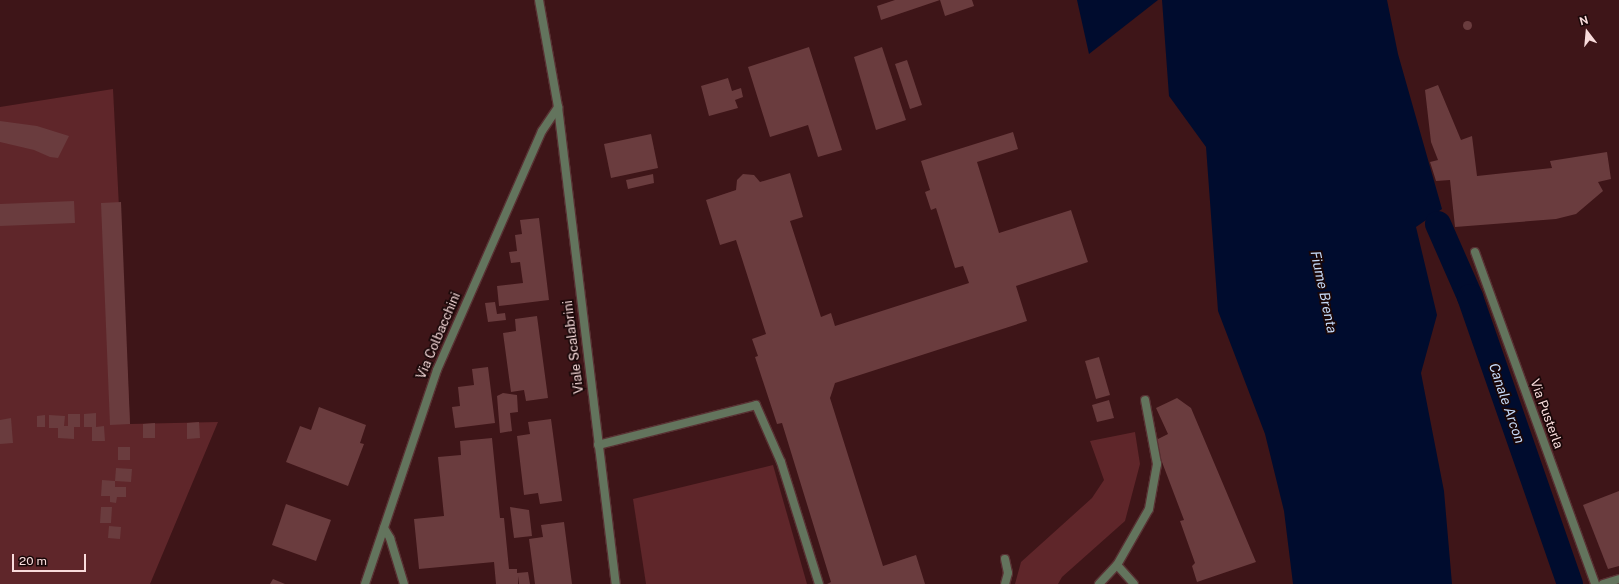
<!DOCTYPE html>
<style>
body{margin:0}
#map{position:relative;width:1619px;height:584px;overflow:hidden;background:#3e1518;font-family:"Public Sans",sans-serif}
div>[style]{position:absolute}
.green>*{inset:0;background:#5f262a}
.water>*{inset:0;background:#000c2e}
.canal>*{height:26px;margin:-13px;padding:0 13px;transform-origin:13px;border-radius:13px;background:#000c2e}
.building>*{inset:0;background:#6a3c3e}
.round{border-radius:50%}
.roads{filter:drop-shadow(1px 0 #583133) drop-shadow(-1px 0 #583133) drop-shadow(0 1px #583133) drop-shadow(0 -1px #583133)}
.service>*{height:8px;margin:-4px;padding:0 4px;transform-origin:4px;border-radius:4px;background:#63745d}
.minor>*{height:8px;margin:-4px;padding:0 4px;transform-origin:4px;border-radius:4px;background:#63745d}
.tertiary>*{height:8px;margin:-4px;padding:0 4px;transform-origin:4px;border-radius:4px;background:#63745d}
span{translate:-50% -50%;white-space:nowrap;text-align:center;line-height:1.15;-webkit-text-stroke:3.5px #190708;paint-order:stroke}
.street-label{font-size:13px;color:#f9dcdc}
.water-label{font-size:14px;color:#c5daf9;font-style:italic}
.north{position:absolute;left:1567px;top:12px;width:40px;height:40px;-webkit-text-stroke:3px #190708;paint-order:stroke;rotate:344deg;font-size:11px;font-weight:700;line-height:16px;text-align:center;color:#f9dcdc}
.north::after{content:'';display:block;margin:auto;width:14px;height:18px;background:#f9dcdc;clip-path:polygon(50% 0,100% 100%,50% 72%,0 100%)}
.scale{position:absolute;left:12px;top:554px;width:74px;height:18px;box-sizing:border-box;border:2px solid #f9dcdc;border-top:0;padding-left:5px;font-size:12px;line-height:14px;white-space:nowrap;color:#f9dcdc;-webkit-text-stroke:3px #190708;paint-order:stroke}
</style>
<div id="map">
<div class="green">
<i style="clip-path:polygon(113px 89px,130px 424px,218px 422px,150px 584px,0 584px,0 107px)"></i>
<i style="clip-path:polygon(1135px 432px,1140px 464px,1125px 521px,1062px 577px,1058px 584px,1015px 584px,1021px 562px,1092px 498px,1104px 480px,1090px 441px)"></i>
<i style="clip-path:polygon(773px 465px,807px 584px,646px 584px,633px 499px)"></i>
</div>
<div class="water">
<i style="clip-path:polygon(1077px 0,1158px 0,1089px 54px)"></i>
<i style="clip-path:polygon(1162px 0,1387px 0,1398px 54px,1442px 209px,1416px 227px,1437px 315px,1421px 373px,1444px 491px,1452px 584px,1293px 584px,1284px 511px,1265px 434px,1218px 311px,1206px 147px,1169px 96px)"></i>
</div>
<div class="canal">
<i style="left:1438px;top:224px;width:80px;rotate:66.3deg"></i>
<i style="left:1470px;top:297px;width:304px;rotate:70.8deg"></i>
</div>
<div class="building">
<i style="clip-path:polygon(895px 0,940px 0,881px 20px,877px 6px)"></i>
<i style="clip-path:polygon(940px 0,972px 0,974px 6px,945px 16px)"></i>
<i class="round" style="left:1462.5px;top:20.5px;width:9px;height:9px"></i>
<i style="clip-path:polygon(809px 47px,842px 150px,818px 157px,808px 125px,770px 137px,748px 67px)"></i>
<i style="clip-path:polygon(882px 47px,906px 120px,876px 130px,854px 57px)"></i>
<i style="clip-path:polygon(907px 60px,922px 105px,910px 109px,895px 64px)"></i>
<i style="clip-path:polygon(728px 78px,732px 91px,741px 88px,743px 97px,735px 100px,738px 108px,709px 116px,701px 86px)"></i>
<i style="clip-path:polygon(1438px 85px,1461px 140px,1472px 136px,1477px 176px,1552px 168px,1550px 161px,1607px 152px,1611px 179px,1598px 182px,1603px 191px,1576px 214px,1556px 219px,1455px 227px,1450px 180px,1436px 181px,1430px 162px,1438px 160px,1431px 142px,1425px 90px)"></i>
<i style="clip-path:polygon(0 121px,37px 126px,69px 136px,58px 158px,50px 157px,34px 150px,0 142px)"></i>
<i style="clip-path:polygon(1013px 132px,1018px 149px,977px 162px,999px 233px,1071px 210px,1088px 262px,1016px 286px,1027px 321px,835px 383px,830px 398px,883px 566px,916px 555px,925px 584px,827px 584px,831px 582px,782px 423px,777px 424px,755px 357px,758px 356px,752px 339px,766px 334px,736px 240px,720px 245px,706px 200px,736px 190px,737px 180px,743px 174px,754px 175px,760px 182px,790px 173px,803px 217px,790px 221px,821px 317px,831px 313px,835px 326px,969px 283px,963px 266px,955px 268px,936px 208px,931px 210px,925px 192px,930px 190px,921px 161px)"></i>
<i style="clip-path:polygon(651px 134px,658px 168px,611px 178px,604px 144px)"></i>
<i style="clip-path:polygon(653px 174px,654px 183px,628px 189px,626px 180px)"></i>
<i style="clip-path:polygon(74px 201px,75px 223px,0 226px,0 204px)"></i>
<i style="clip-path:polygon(121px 202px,130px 424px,110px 425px,101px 203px)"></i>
<i style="clip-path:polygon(539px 218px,549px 300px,499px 306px,497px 286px,523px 283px,520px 262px,511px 263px,509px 252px,517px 251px,515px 235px,522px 234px,520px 220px)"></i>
<i style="clip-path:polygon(495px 302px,497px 314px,505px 313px,506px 320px,488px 322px,485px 303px)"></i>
<i style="clip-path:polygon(537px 316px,548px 398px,526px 401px,524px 390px,511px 392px,503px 333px,516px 331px,515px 319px)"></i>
<i style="clip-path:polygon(1099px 357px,1110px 395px,1096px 399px,1085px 361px)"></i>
<i style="clip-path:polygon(488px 367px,495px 423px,455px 428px,452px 407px,460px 406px,458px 387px,474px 385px,472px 369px)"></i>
<i style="clip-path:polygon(503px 393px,517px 395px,518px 412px,510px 413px,512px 431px,500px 433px,497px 396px)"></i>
<i style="clip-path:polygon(1177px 398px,1191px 408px,1256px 562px,1197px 582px,1192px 566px,1195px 563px,1180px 521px,1184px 520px,1154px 441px,1168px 434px,1156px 408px)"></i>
<i style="clip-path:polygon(1109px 400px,1114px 418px,1097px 422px,1092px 405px)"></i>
<i style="clip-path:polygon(319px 407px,366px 425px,360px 443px,364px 444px,348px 486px,286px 462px,300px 426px,311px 430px)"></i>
<i style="clip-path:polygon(96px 413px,96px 427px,104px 426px,105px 441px,92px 441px,92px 427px,84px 427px,84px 414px)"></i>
<i style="clip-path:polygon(68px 414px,80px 414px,80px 427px,74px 427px,74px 439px,58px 438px,58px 428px,49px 428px,49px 415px,65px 416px,64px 426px,68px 426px)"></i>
<i style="clip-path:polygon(45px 415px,45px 427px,37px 427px,37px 416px)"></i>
<i style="clip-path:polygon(11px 418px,13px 443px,0 444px,0 420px)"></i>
<i style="clip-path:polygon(551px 419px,562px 501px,540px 504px,538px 493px,524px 495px,517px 436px,530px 434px,528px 422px)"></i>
<i style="clip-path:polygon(199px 422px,200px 438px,187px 439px,187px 423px)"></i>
<i style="clip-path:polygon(155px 423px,155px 438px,143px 438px,143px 424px)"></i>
<i style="clip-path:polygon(492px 438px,500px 518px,504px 518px,509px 569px,517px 569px,517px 573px,528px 572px,530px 584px,519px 584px,518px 576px,518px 584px,496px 584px,494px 562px,419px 569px,414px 519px,444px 516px,438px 457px,461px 455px,460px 441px)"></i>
<i style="clip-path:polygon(118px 447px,130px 447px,130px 460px,118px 460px)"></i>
<i style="clip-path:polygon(116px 468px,132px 469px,131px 482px,115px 481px)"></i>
<i style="clip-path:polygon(102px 480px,115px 481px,115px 487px,126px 487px,126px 497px,117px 497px,116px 503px,110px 502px,110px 496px,101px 496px)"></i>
<i style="clip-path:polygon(1619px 491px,1619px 566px,1608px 569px,1583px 505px)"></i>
<i style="clip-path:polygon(286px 504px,331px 520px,316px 561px,272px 545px)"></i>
<i style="clip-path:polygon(101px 507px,112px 507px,111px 523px,100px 523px)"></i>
<i style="clip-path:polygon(510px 507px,529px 510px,532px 536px,514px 538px)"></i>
<i style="clip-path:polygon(564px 522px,572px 584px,535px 584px,529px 539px,543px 537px,541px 525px)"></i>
<i style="clip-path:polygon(109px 526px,121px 527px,120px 539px,108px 538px)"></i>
<i style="clip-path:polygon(273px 579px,285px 584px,270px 584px)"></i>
</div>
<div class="roads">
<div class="service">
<i style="left:598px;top:445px;width:163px;rotate:-14.2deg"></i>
<i style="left:756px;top:405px;width:62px;rotate:66.3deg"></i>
<i style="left:781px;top:462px;width:128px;rotate:72.7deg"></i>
<i style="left:1005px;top:559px;width:14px;rotate:78deg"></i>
<i style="left:1008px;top:573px;width:11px;rotate:105deg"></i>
</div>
<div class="minor">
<i style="left:1475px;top:252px;width:353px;rotate:70.1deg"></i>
<i style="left:384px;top:528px;width:12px;rotate:59deg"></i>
<i style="left:390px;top:538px;width:48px;rotate:73.1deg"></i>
<i style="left:1117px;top:565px;width:25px;rotate:48deg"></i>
<i style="left:365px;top:584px;width:226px;rotate:-71.4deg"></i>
<i style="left:437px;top:370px;width:261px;rotate:-66.3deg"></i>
<i style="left:542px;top:131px;width:29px;rotate:-56deg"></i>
<i style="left:1099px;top:584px;width:26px;rotate:-47deg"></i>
<i style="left:1117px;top:565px;width:64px;rotate:-60.3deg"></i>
<i style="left:1149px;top:509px;width:46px;rotate:-79.9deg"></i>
<i style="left:1157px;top:464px;width:65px;rotate:-100.6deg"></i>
<i style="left:1603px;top:584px;width:17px;rotate:-17deg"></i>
</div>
<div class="tertiary">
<i style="left:539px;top:0;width:109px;rotate:79.9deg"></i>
<i style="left:558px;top:107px;width:481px;rotate:83.1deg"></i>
</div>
</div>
<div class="street-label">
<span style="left:439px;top:336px;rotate:-67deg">Via Colbacchini</span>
<span style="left:574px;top:347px;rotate:-97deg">Viale Scalabrini</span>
<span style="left:1546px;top:414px;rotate:70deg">Via Pusterla</span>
</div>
<div class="water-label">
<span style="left:1324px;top:292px;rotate:78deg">Fiume Brenta</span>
<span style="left:1507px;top:403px;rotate:71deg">Canale Arcon</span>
</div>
<div class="north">N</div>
<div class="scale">20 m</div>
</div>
